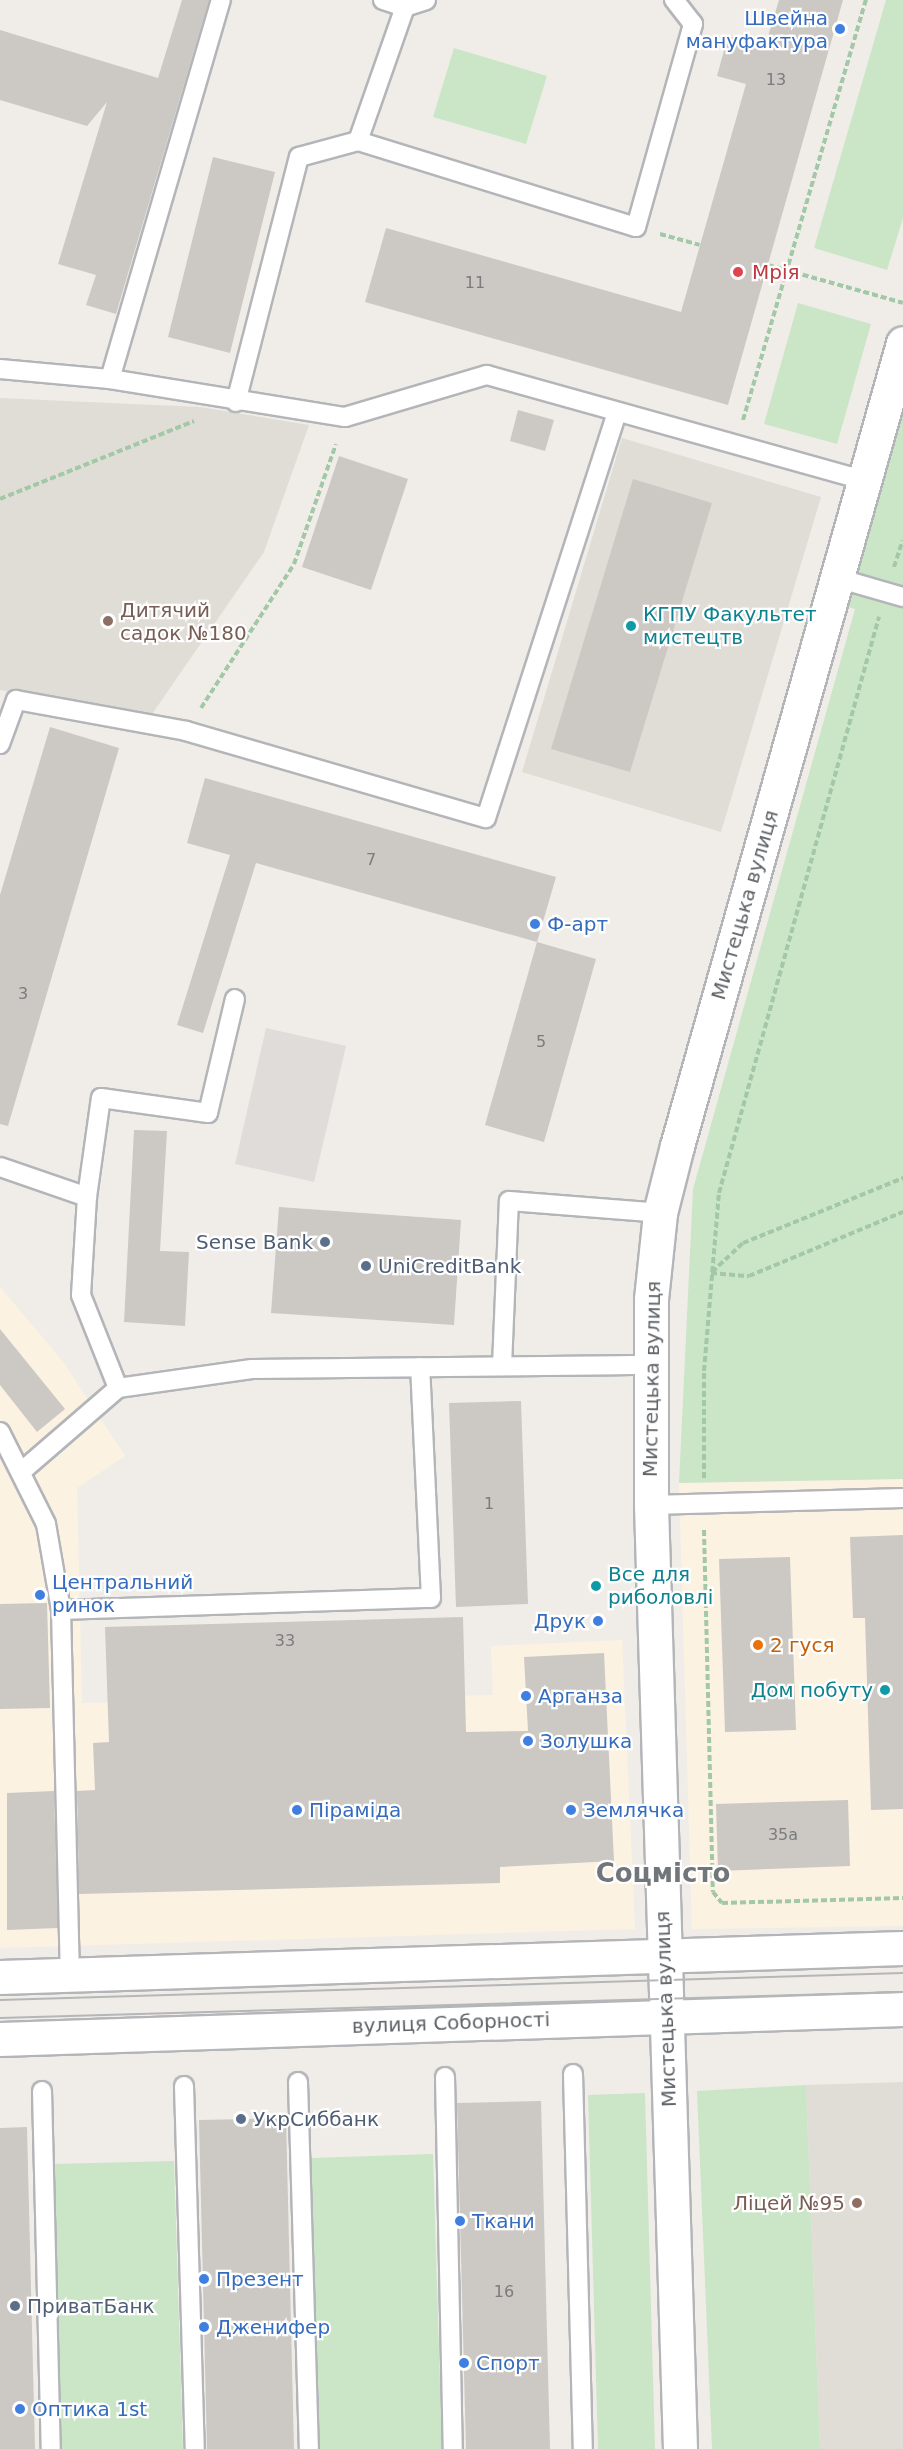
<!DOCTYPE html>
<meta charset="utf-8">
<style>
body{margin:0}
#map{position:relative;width:903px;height:2449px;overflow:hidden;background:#f0ede8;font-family:"DejaVu Sans",sans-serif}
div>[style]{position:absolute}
.commercial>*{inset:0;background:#fcf2e1}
.industrial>*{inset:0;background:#dfdcda}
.education>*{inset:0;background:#e0dcd6}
.green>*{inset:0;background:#cbe5c7}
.building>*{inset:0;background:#ccc8c4}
.path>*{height:4px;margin-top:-2px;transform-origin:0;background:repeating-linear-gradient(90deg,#a2c8a7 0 6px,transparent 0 9px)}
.roads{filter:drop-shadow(2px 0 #b3b5b9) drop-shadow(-2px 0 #b3b5b9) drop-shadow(0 2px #b3b5b9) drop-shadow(0 -2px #b3b5b9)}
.service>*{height:18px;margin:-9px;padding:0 9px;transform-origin:9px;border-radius:9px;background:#fff}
.tertiary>*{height:33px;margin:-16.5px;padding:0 16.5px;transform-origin:16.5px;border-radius:16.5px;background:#fff}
.secondary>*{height:33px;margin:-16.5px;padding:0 16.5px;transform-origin:16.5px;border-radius:16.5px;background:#fff}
.tram>*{height:1.5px;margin:-0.75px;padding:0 0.75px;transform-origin:0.75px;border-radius:0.75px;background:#b5b6b7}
.dots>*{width:16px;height:16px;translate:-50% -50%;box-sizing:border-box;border:3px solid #fff;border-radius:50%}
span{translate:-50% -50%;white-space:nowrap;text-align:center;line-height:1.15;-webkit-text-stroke:4.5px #fff;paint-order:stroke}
.number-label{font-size:16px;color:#7a7c7e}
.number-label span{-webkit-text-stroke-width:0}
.shop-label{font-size:20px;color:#366cbe}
.right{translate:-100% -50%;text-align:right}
.left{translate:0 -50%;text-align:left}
.health-label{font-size:20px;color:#be3a42}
.education-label{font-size:20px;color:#785e54}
.culture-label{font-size:20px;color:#0d838f}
.street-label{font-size:20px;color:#5f6367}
.service-label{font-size:20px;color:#4e5e75}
.food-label{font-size:20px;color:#c56008}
.district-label{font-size:26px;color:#707679;font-weight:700}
</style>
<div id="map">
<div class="commercial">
<i style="clip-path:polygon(0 1287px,64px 1363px,125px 1456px,77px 1488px,82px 1703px,493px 1695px,491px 1646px,622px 1640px,635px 1929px,0 1948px)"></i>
<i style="clip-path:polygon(903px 1479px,903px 1926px,692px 1929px,679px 1483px)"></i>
</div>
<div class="industrial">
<i style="clip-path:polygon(266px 1028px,346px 1046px,314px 1182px,235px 1164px)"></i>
</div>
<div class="education">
<i style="clip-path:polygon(0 398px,200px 407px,309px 425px,264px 552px,150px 717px,0 690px)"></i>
<i style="clip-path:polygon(622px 438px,821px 497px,721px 832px,522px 772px)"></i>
<i style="clip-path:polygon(903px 2082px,903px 2449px,820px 2449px,806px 2085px)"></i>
</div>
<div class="green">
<i style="clip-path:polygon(886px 0,903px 0,903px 218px,887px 270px,814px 248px)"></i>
<i style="clip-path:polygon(454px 48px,547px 76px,526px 144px,433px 117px)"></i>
<i style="clip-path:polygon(798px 303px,871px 324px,837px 444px,764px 424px)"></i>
<i style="clip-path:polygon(903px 343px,903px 1479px,679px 1483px,693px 1189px,855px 609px,830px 601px)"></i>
<i style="clip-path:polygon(806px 2085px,820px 2449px,712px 2449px,697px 2091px)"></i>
<i style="clip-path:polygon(645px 2093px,655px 2449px,598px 2449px,588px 2095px)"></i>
<i style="clip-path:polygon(433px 2154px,442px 2449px,320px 2449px,311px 2158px)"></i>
<i style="clip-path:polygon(174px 2161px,183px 2449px,62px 2449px,53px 2164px)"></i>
</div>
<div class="building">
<i style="clip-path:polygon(182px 0,209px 0,116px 314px,86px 305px,96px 275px,58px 264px,107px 102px,87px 126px,0 100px,0 30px,158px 78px)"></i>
<i style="clip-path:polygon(779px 0,843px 0,728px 405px,365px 302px,386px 228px,681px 312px,746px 84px,717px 76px,728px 36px,765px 46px)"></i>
<i style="clip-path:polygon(213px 157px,275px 172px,230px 353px,168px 337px)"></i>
<i style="clip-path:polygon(518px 410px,554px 420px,545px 451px,510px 441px)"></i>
<i style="clip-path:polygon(339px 456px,408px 479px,371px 590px,302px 567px)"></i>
<i style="clip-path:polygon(633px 479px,712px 503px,630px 772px,551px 749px)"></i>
<i style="clip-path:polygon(50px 727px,119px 748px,8px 1126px,0 1124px,0 895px)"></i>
<i style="clip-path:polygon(205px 778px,556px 877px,537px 942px,256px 863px,203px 1033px,177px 1025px,230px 855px,187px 843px)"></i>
<i style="clip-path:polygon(537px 942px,596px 959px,544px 1142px,485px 1125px)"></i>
<i style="clip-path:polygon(134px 1130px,167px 1131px,160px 1251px,189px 1252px,185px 1326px,124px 1322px)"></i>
<i style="clip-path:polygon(279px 1207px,461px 1220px,454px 1325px,271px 1313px)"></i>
<i style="clip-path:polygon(0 1329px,65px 1409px,37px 1432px,0 1385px)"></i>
<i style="clip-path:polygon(521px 1401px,528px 1604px,456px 1607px,449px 1403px)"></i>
<i style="clip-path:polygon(903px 1535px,903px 1809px,871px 1810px,865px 1618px,853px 1618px,850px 1537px)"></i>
<i style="clip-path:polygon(790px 1557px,796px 1730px,725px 1732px,719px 1559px)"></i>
<i style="clip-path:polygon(47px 1603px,50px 1708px,0 1709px,0 1604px)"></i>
<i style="clip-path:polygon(463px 1617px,466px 1732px,528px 1731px,524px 1657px,604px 1653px,614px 1861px,500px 1867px,500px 1883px,79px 1894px,77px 1791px,95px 1790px,93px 1743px,109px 1742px,105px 1627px)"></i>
<i style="clip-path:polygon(54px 1791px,58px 1928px,7px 1930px,7px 1793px)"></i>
<i style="clip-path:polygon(848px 1800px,850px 1866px,718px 1871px,716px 1804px)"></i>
<i style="clip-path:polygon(541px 2101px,550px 2449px,466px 2449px,457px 2103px)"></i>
<i style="clip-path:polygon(286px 2118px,294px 2449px,207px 2449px,199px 2120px)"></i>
<i style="clip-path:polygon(27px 2127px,35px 2449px,0 2449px,0 2128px)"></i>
</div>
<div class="path">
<i style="left:660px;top:234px;width:41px;rotate:15.4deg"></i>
<i style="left:768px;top:265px;width:140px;rotate:15.7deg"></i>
<i style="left:743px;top:420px;width:438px;rotate:-73.7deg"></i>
<i style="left:0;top:499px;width:209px;rotate:-21.9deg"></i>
<i style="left:894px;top:567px;width:28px;rotate:-72deg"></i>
<i style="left:201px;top:708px;width:171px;rotate:-57.1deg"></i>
<i style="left:294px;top:564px;width:127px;rotate:-70.7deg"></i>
<i style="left:712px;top:1272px;width:42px;rotate:-43.1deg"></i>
<i style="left:743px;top:1243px;width:173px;rotate:-22.1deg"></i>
<i style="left:711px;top:1273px;width:38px;rotate:5deg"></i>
<i style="left:749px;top:1276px;width:167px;rotate:-22.6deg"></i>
<i style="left:704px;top:1478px;width:107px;rotate:-90deg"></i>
<i style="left:704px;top:1371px;width:179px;rotate:-85.2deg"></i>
<i style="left:719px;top:1193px;width:598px;rotate:-74.48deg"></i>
<i style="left:704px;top:1530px;width:362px;rotate:88.6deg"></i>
<i style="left:713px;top:1892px;width:14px;rotate:51deg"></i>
<i style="left:722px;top:1903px;width:181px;rotate:-1.6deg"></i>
</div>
<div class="roads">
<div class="service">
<i style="left:383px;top:0;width:23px;rotate:18deg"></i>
<i style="left:405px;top:7px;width:22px;rotate:-18deg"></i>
<i style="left:358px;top:141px;width:142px;rotate:-70.7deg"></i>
<i style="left:0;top:369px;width:110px;rotate:5.2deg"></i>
<i style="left:110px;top:379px;width:238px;rotate:9.2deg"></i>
<i style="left:345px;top:417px;width:148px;rotate:-16.5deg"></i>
<i style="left:487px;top:375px;width:391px;rotate:15.6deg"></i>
<i style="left:110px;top:379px;width:395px;rotate:-73.7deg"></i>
<i style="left:236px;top:402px;width:253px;rotate:-75.6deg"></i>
<i style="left:299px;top:157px;width:61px;rotate:-15.2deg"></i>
<i style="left:358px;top:141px;width:291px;rotate:17.2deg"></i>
<i style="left:636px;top:227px;width:211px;rotate:-74.3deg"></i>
<i style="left:693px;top:24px;width:31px;rotate:-128deg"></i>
<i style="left:837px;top:578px;width:69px;rotate:16.1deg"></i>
<i style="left:0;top:744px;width:47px;rotate:-70deg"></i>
<i style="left:16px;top:700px;width:173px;rotate:10.3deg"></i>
<i style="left:186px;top:731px;width:312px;rotate:16.2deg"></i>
<i style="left:486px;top:818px;width:426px;rotate:-72.1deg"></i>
<i style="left:0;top:1167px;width:92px;rotate:19deg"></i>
<i style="left:502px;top:1366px;width:165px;rotate:-87.6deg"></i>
<i style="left:509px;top:1201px;width:151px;rotate:4.5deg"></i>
<i style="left:118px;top:1388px;width:100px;rotate:-111.7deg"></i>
<i style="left:81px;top:1295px;width:98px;rotate:-86.5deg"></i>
<i style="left:87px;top:1197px;width:100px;rotate:-82deg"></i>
<i style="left:101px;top:1098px;width:108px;rotate:8deg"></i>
<i style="left:208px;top:1113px;width:117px;rotate:-76.7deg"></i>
<i style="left:0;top:1432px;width:103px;rotate:63.4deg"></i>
<i style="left:46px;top:1524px;width:87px;rotate:80.1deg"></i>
<i style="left:61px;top:1610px;width:364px;rotate:88.6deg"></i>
<i style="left:22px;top:1471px;width:127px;rotate:-40.8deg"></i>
<i style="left:118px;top:1388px;width:135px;rotate:-8.1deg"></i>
<i style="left:252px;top:1369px;width:397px;rotate:-0.6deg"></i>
<i style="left:651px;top:1505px;width:252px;rotate:-1.6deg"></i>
<i style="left:61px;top:1610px;width:370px;rotate:-1.9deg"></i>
<i style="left:431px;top:1598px;width:231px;rotate:-92.7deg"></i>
<i style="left:573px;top:2074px;width:375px;rotate:88.5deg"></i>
<i style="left:445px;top:2077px;width:372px;rotate:88.8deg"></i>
<i style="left:298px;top:2082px;width:367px;rotate:88.3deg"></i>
<i style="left:184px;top:2086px;width:363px;rotate:88.3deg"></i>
<i style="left:42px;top:2091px;width:358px;rotate:88.6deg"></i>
</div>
<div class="tertiary">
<i style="left:680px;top:2449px;width:944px;rotate:-91.76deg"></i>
<i style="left:651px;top:1505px;width:206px;rotate:-90deg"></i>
<i style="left:651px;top:1299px;width:86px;rotate:-84deg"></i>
<i style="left:660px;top:1213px;width:69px;rotate:-75.8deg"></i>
<i style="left:677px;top:1146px;width:834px;rotate:-74.28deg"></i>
</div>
<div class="secondary">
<i style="left:0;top:1977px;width:903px;rotate:-1.84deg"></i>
<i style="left:0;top:2039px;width:903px;rotate:-1.9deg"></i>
</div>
</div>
<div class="tram">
<i style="left:0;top:2000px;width:903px;rotate:-1.71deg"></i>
<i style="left:0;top:2018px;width:903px;rotate:-1.65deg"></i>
</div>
<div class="dots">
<i style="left:840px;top:29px;background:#3f7fe0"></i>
<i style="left:738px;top:272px;background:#e0444e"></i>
<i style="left:108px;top:621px;background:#8d6e63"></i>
<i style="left:631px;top:626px;background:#0f9aa8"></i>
<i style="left:535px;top:924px;background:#3f7fe0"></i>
<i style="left:325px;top:1242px;background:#5c6f8a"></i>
<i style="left:366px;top:1266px;background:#5c6f8a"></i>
<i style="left:596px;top:1586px;background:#0f9aa8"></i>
<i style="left:40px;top:1595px;background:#3f7fe0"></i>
<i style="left:598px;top:1621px;background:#3f7fe0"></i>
<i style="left:758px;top:1645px;background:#e8710a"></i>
<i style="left:885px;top:1690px;background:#0f9aa8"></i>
<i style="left:526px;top:1696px;background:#3f7fe0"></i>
<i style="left:528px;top:1741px;background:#3f7fe0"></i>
<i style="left:297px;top:1810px;background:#3f7fe0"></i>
<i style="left:571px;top:1810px;background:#3f7fe0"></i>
<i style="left:241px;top:2119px;background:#5c6f8a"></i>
<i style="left:857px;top:2203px;background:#8d6e63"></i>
<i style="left:460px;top:2221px;background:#3f7fe0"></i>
<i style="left:204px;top:2279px;background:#3f7fe0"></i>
<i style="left:15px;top:2306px;background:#5c6f8a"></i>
<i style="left:204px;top:2327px;background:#3f7fe0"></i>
<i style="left:464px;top:2363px;background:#3f7fe0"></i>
<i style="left:20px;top:2409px;background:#3f7fe0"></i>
</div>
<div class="number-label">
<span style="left:776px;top:80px">13</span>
<span style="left:475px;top:283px">11</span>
<span style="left:371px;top:860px">7</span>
<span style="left:23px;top:994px">3</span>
<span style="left:541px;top:1042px">5</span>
<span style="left:489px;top:1504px">1</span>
<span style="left:285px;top:1641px">33</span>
<span style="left:783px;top:1835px">35а</span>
<span style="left:504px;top:2292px">16</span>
</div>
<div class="shop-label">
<span class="right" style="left:828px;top:30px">Швейна<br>мануфактура</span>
<span class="left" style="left:547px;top:924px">Ф-арт</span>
<span class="left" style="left:52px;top:1594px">Центральний<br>ринок</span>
<span class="right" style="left:586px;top:1621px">Друк</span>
<span class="left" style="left:538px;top:1696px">Арганза</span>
<span class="left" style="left:540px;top:1741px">Золушка</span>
<span class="left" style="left:309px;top:1810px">Піраміда</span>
<span class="left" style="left:583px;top:1810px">Землячка</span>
<span class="left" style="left:472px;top:2221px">Ткани</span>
<span class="left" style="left:216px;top:2279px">Презент</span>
<span class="left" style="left:216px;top:2327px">Дженифер</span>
<span class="left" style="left:476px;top:2363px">Спорт</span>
<span class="left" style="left:32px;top:2409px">Оптика 1st</span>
</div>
<div class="health-label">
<span class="left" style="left:752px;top:272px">Мрія</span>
</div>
<div class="education-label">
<span class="left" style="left:120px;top:622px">Дитячий<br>садок №180</span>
<span class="right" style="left:845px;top:2203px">Ліцей №95</span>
</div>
<div class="culture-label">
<span class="left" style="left:643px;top:626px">КГПУ Факультет<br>мистецтв</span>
<span class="left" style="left:608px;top:1586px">Все для<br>риболовлі</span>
<span class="right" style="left:873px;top:1690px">Дом побуту</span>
</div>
<div class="street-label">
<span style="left:745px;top:905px;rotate:-74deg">Мистецька вулиця</span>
<span style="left:652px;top:1379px;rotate:-89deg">Мистецька вулиця</span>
<span style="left:666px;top:2009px;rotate:-92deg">Мистецька вулиця</span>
<span style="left:451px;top:2023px;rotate:-2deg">вулиця Соборності</span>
</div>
<div class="service-label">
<span class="right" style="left:313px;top:1242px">Sense Bank</span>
<span class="left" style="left:378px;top:1266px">UniCreditBank</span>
<span class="left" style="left:253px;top:2119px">УкрСиббанк</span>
<span class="left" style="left:27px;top:2306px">ПриватБанк</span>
</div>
<div class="food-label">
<span class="left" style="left:770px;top:1645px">2 гуся</span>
</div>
<div class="district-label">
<span style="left:663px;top:1874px">Соцмісто</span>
</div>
</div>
